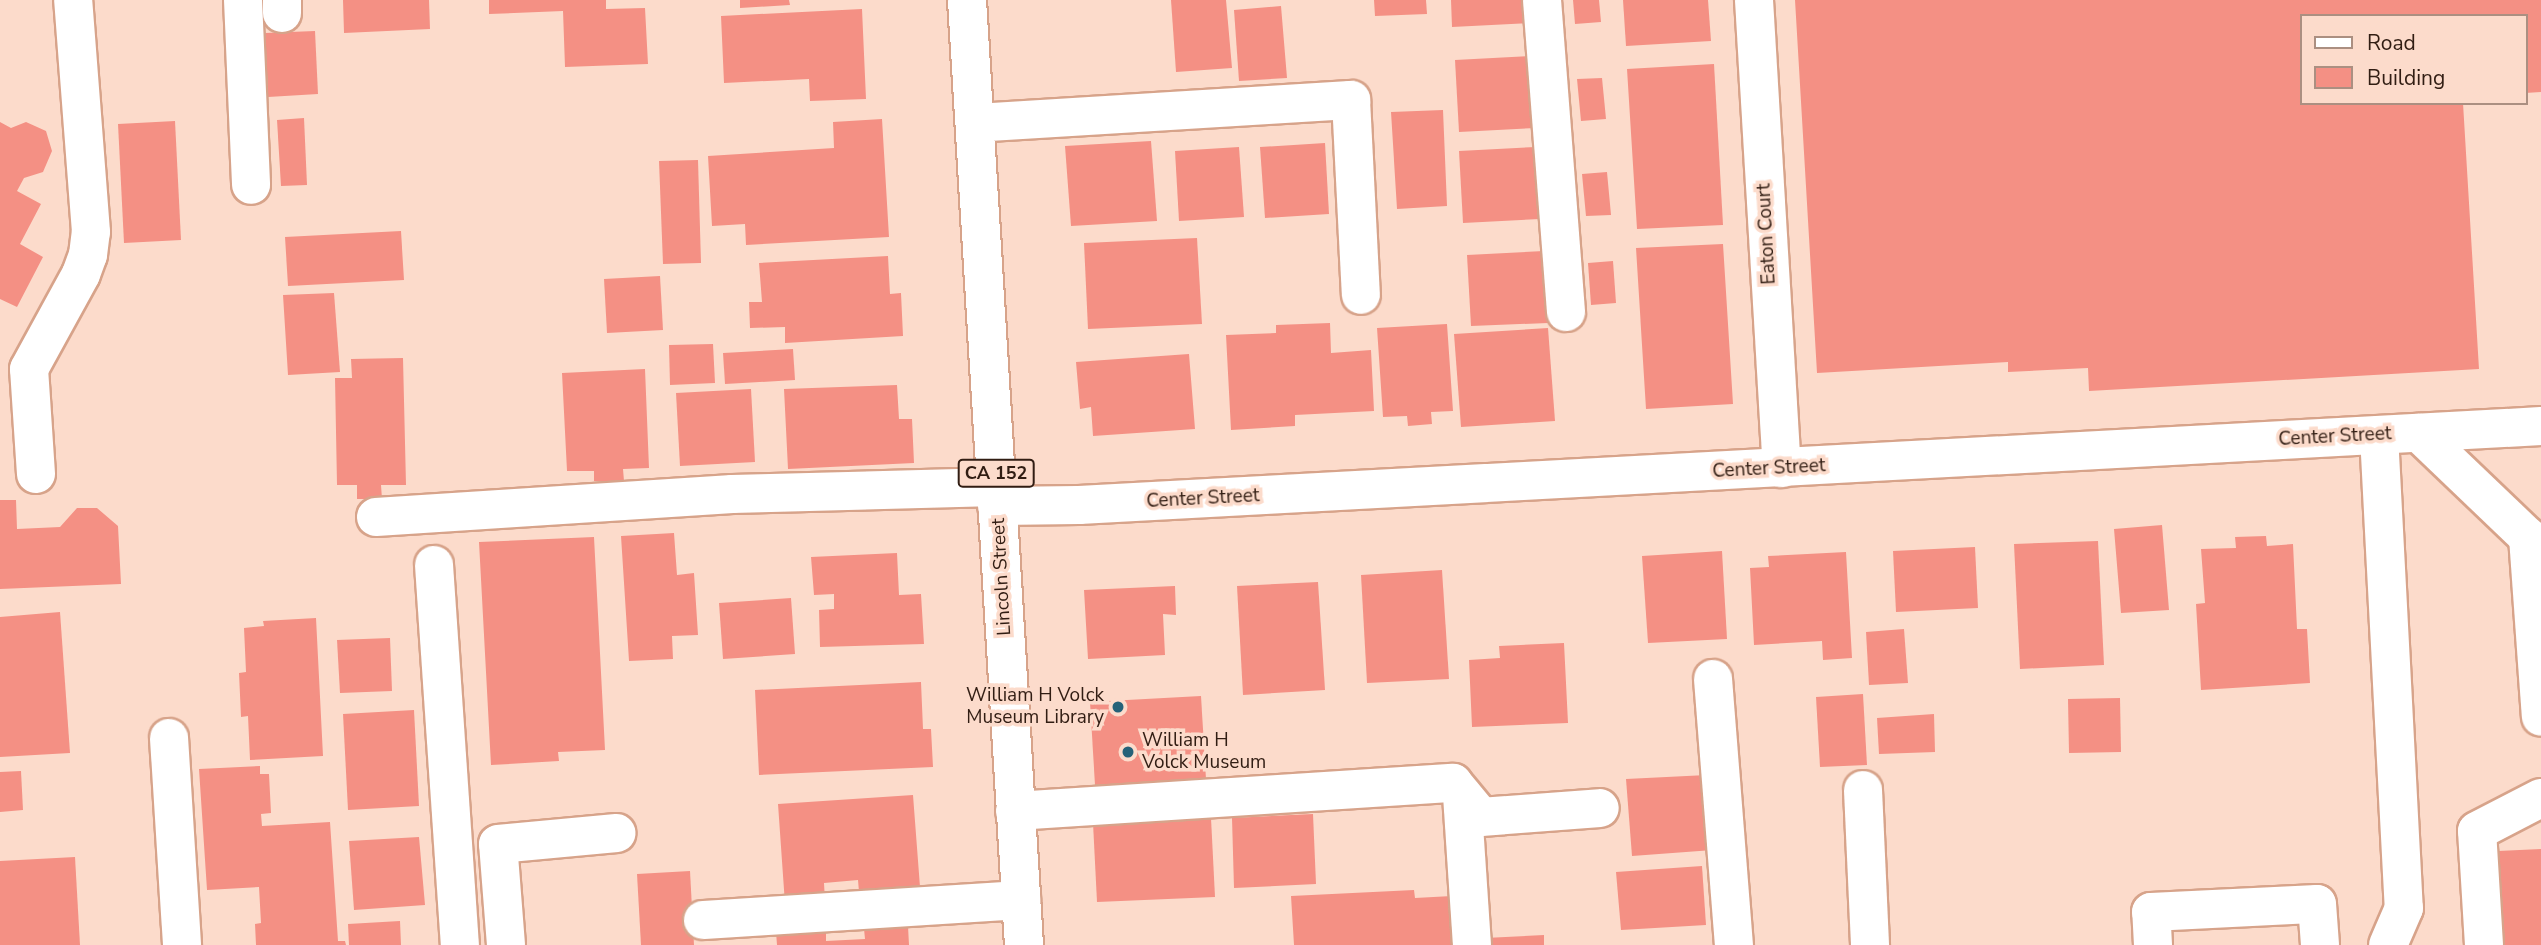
<!DOCTYPE html>
<style>
body{margin:0}
#map{position:relative;width:2541px;height:945px;overflow:hidden;background:#fcdbcb;font-family:"Nunito Sans",sans-serif}
div>[style]{position:absolute}
.building>*{inset:0;background:#f49084}
.roads{filter:drop-shadow(2px 0 #d7a38a) drop-shadow(-2px 0 #d7a38a) drop-shadow(0 2px #d7a38a) drop-shadow(0 -2px #d7a38a)}
.minor>*{height:38px;margin:-19px;padding:0 19px;transform-origin:19px;border-radius:19px;background:#fff}
.major>*{height:38px;margin:-19px;padding:0 19px;transform-origin:19px;border-radius:19px;background:#fff}
.dots>*{width:19px;height:19px;translate:-50% -50%;box-sizing:border-box;border:4px solid #fcdbcb;border-radius:50%}
span{translate:-50% -50%;white-space:nowrap;text-align:center;line-height:1.15;-webkit-text-stroke:7px #fcdbcb;paint-order:stroke}
.shield-label span{padding:2px 5px;background:#fcdbcb;border:2px solid;border-radius:5px;-webkit-text-stroke-width:0}
.shield-label{font-size:18px;color:#311d13;font-weight:700}
.street-label{font-size:19px;color:#311d13}
.poi-label{font-size:19px;color:#311d13}
.right{translate:-100% -50%;text-align:right}
.left{translate:0 -50%;text-align:left}
.legend{position:absolute;left:2300px;top:14px;width:228px;height:91px;box-sizing:border-box;background:#fcdbcb;border:2px solid #ab8f81;margin:0;padding:9px 12px;list-style:none;font-size:21px;color:#311d13}
.legend li{display:flex;align-items:center;gap:14px;height:35px}
.legend b{width:35px;border:2px solid #ab8f81}
</style>
<div id="map">
<div class="building">
<i style="clip-path:polygon(343px 0,429px 0,430px 29px,344px 33px)"></i>
<i style="clip-path:polygon(489px 0,606px 0,606px 9px,645px 8px,648px 64px,565px 67px,563px 11px,489px 14px)"></i>
<i style="clip-path:polygon(740px 0,789px 0,790px 5px,740px 8px)"></i>
<i style="clip-path:polygon(1171px 0,1226px 0,1232px 68px,1176px 72px)"></i>
<i style="clip-path:polygon(1374px 0,1426px 0,1427px 14px,1375px 16px)"></i>
<i style="clip-path:polygon(1451px 0,1529px 0,1531px 23px,1452px 27px)"></i>
<i style="clip-path:polygon(1573px 0,1599px 0,1601px 22px,1575px 24px)"></i>
<i style="clip-path:polygon(1623px 0,1708px 0,1711px 41px,1626px 46px)"></i>
<i style="clip-path:polygon(1795px 0,2541px 0,2541px 92px,2525px 93px,2525px 16px,2301px 16px,2301px 103px,2463px 103px,2479px 369px,2089px 391px,2088px 368px,2008px 372px,2008px 362px,1817px 373px)"></i>
<i style="clip-path:polygon(1281px 6px,1287px 78px,1239px 81px,1234px 10px)"></i>
<i style="clip-path:polygon(862px 9px,866px 99px,810px 101px,809px 79px,724px 83px,721px 16px)"></i>
<i style="clip-path:polygon(315px 31px,318px 94px,268px 97px,265px 33px)"></i>
<i style="clip-path:polygon(1532px 56px,1536px 128px,1459px 132px,1455px 60px)"></i>
<i style="clip-path:polygon(1714px 64px,1723px 225px,1637px 229px,1627px 69px)"></i>
<i style="clip-path:polygon(1602px 78px,1606px 119px,1581px 121px,1577px 79px)"></i>
<i style="clip-path:polygon(1443px 110px,1447px 206px,1397px 209px,1391px 112px)"></i>
<i style="clip-path:polygon(304px 118px,307px 185px,281px 186px,277px 120px)"></i>
<i style="clip-path:polygon(882px 119px,889px 237px,746px 245px,745px 224px,712px 226px,708px 156px,834px 148px,833px 122px)"></i>
<i style="clip-path:polygon(175px 121px,181px 240px,124px 243px,118px 124px)"></i>
<i style="clip-path:polygon(0 122px,11px 128px,26px 122px,46px 131px,52px 151px,43px 172px,24px 178px,17px 191px,41px 204px,20px 244px,43px 257px,17px 307px,0 299px)"></i>
<i style="clip-path:polygon(1151px 141px,1157px 221px,1071px 226px,1065px 146px)"></i>
<i style="clip-path:polygon(1325px 143px,1329px 214px,1265px 218px,1260px 147px)"></i>
<i style="clip-path:polygon(1239px 147px,1244px 217px,1179px 221px,1175px 151px)"></i>
<i style="clip-path:polygon(1536px 147px,1540px 219px,1463px 223px,1459px 151px)"></i>
<i style="clip-path:polygon(698px 160px,701px 263px,663px 264px,659px 161px)"></i>
<i style="clip-path:polygon(1607px 172px,1611px 215px,1586px 216px,1582px 174px)"></i>
<i style="clip-path:polygon(401px 231px,404px 280px,288px 286px,285px 237px)"></i>
<i style="clip-path:polygon(1197px 238px,1202px 324px,1088px 329px,1084px 243px)"></i>
<i style="clip-path:polygon(1723px 244px,1733px 404px,1646px 409px,1636px 248px)"></i>
<i style="clip-path:polygon(1544px 251px,1548px 323px,1471px 326px,1467px 255px)"></i>
<i style="clip-path:polygon(888px 256px,890px 294px,901px 293px,903px 336px,785px 343px,785px 327px,750px 328px,749px 302px,762px 302px,759px 263px)"></i>
<i style="clip-path:polygon(1613px 261px,1616px 303px,1591px 305px,1588px 263px)"></i>
<i style="clip-path:polygon(660px 276px,663px 330px,607px 333px,604px 279px)"></i>
<i style="clip-path:polygon(334px 293px,340px 372px,288px 375px,283px 295px)"></i>
<i style="clip-path:polygon(1330px 323px,1331px 353px,1371px 350px,1374px 411px,1295px 415px,1295px 426px,1231px 430px,1226px 335px,1276px 333px,1276px 325px)"></i>
<i style="clip-path:polygon(1447px 324px,1453px 411px,1431px 412px,1432px 424px,1408px 426px,1407px 416px,1383px 417px,1377px 328px)"></i>
<i style="clip-path:polygon(1548px 328px,1555px 421px,1461px 427px,1454px 334px)"></i>
<i style="clip-path:polygon(713px 344px,715px 383px,670px 385px,669px 345px)"></i>
<i style="clip-path:polygon(793px 349px,795px 380px,725px 384px,723px 353px)"></i>
<i style="clip-path:polygon(1189px 354px,1195px 429px,1093px 436px,1091px 407px,1080px 409px,1076px 362px)"></i>
<i style="clip-path:polygon(403px 358px,406px 485px,381px 485px,382px 499px,357px 499px,357px 485px,337px 485px,335px 378px,352px 378px,351px 359px)"></i>
<i style="clip-path:polygon(645px 369px,649px 468px,623px 469px,624px 481px,594px 481px,594px 471px,567px 471px,562px 373px)"></i>
<i style="clip-path:polygon(897px 385px,899px 419px,912px 419px,914px 463px,788px 469px,784px 389px)"></i>
<i style="clip-path:polygon(751px 389px,755px 462px,680px 466px,676px 393px)"></i>
<i style="clip-path:polygon(0 500px,16px 500px,17px 529px,60px 527px,77px 508px,97px 508px,118px 526px,121px 584px,0 589px)"></i>
<i style="clip-path:polygon(2162px 525px,2169px 610px,2121px 613px,2114px 529px)"></i>
<i style="clip-path:polygon(674px 533px,677px 575px,694px 573px,698px 635px,672px 636px,673px 659px,629px 661px,621px 536px)"></i>
<i style="clip-path:polygon(2266px 536px,2267px 546px,2293px 544px,2297px 629px,2307px 629px,2310px 683px,2201px 690px,2196px 604px,2205px 603px,2201px 549px,2236px 548px,2235px 537px)"></i>
<i style="clip-path:polygon(594px 537px,605px 750px,558px 752px,559px 761px,491px 765px,479px 542px)"></i>
<i style="clip-path:polygon(2098px 541px,2104px 665px,2020px 669px,2014px 544px)"></i>
<i style="clip-path:polygon(1975px 547px,1978px 608px,1896px 612px,1893px 551px)"></i>
<i style="clip-path:polygon(1722px 551px,1727px 639px,1648px 643px,1642px 556px)"></i>
<i style="clip-path:polygon(1846px 552px,1852px 658px,1823px 660px,1822px 641px,1754px 645px,1750px 568px,1769px 567px,1768px 556px)"></i>
<i style="clip-path:polygon(897px 553px,899px 595px,921px 594px,924px 644px,820px 647px,819px 610px,834px 609px,834px 594px,814px 595px,811px 557px)"></i>
<i style="clip-path:polygon(1442px 570px,1449px 679px,1367px 683px,1361px 575px)"></i>
<i style="clip-path:polygon(1318px 582px,1325px 690px,1243px 695px,1237px 586px)"></i>
<i style="clip-path:polygon(1175px 586px,1176px 615px,1163px 614px,1165px 655px,1088px 659px,1084px 590px)"></i>
<i style="clip-path:polygon(791px 598px,795px 654px,723px 659px,719px 603px)"></i>
<i style="clip-path:polygon(60px 612px,70px 753px,0 757px,0 617px)"></i>
<i style="clip-path:polygon(316px 618px,323px 756px,250px 760px,248px 716px,241px 717px,239px 673px,246px 672px,244px 628px,264px 626px,263px 621px)"></i>
<i style="clip-path:polygon(1904px 629px,1908px 683px,1869px 685px,1866px 632px)"></i>
<i style="clip-path:polygon(390px 638px,392px 691px,340px 693px,337px 640px)"></i>
<i style="clip-path:polygon(1564px 643px,1568px 723px,1472px 727px,1469px 660px,1500px 658px,1499px 646px)"></i>
<i style="clip-path:polygon(921px 682px,923px 729px,931px 729px,933px 767px,759px 775px,755px 690px)"></i>
<i style="clip-path:polygon(1863px 694px,1867px 765px,1820px 767px,1816px 697px)"></i>
<i style="clip-path:polygon(1201px 696px,1206px 779px,1095px 785px,1090px 702px)"></i>
<i style="clip-path:polygon(2120px 698px,2121px 752px,2069px 753px,2068px 699px)"></i>
<i style="clip-path:polygon(414px 710px,419px 806px,348px 810px,343px 714px)"></i>
<i style="clip-path:polygon(1934px 714px,1935px 752px,1879px 754px,1877px 718px)"></i>
<i style="clip-path:polygon(260px 766px,260px 774px,269px 774px,271px 813px,261px 814px,262px 826px,330px 822px,338px 941px,345px 941px,346px 945px,256px 945px,255px 924px,261px 923px,259px 887px,207px 890px,199px 769px)"></i>
<i style="clip-path:polygon(21px 771px,23px 810px,0 812px,0 772px)"></i>
<i style="clip-path:polygon(1707px 775px,1713px 850px,1632px 856px,1626px 779px)"></i>
<i style="clip-path:polygon(913px 795px,920px 887px,859px 892px,858px 880px,824px 883px,825px 901px,785px 904px,778px 804px)"></i>
<i style="clip-path:polygon(1313px 814px,1316px 884px,1234px 888px,1232px 818px)"></i>
<i style="clip-path:polygon(1211px 818px,1215px 897px,1097px 902px,1093px 823px)"></i>
<i style="clip-path:polygon(419px 837px,425px 905px,354px 910px,349px 841px)"></i>
<i style="clip-path:polygon(2541px 849px,2541px 945px,2503px 945px,2498px 851px)"></i>
<i style="clip-path:polygon(75px 857px,80px 945px,0 945px,0 861px)"></i>
<i style="clip-path:polygon(1702px 866px,1706px 925px,1621px 930px,1616px 872px)"></i>
<i style="clip-path:polygon(690px 871px,694px 945px,641px 945px,637px 874px)"></i>
<i style="clip-path:polygon(1414px 890px,1415px 898px,1452px 896px,1454px 945px,1294px 945px,1291px 896px)"></i>
<i style="clip-path:polygon(400px 921px,401px 945px,349px 945px,348px 924px)"></i>
<i style="clip-path:polygon(908px 926px,909px 945px,777px 945px,776px 932px,826px 930px,826px 941px,865px 939px,864px 929px)"></i>
<i style="clip-path:polygon(1544px 935px,1544px 945px,1485px 945px,1485px 938px)"></i>
</div>
<div class="roads">
<div class="minor">
<i style="left:243px;top:0;width:185px;rotate:87.5deg"></i>
<i style="left:282px;top:0;width:13px;rotate:90deg"></i>
<i style="left:1542px;top:0;width:313px;rotate:85.6deg"></i>
<i style="left:1754px;top:0;width:469px;rotate:86.6deg"></i>
<i style="left:975px;top:123px;width:377px;rotate:-3.5deg"></i>
<i style="left:1351px;top:100px;width:195px;rotate:87.1deg"></i>
<i style="left:2419px;top:433px;width:151px;rotate:43.7deg"></i>
<i style="left:2528px;top:537px;width:180px;rotate:85.9deg"></i>
<i style="left:2379px;top:435px;width:474px;rotate:87deg"></i>
<i style="left:2404px;top:908px;width:40px;rotate:113.4deg"></i>
<i style="left:36px;top:474px;width:105px;rotate:-93.8deg"></i>
<i style="left:29px;top:369px;width:108px;rotate:-61.3deg"></i>
<i style="left:81px;top:274px;width:20px;rotate:-70deg"></i>
<i style="left:88px;top:255px;width:23px;rotate:-83deg"></i>
<i style="left:91px;top:232px;width:233px;rotate:-94.4deg"></i>
<i style="left:997px;top:506px;width:82px;rotate:-0.7deg"></i>
<i style="left:1079px;top:505px;width:1464px;rotate:-3.09deg"></i>
<i style="left:376px;top:517px;width:357px;rotate:-3.7deg"></i>
<i style="left:732px;top:494px;width:264px;rotate:-1.5deg"></i>
<i style="left:434px;top:565px;width:381px;rotate:86.1deg"></i>
<i style="left:1713px;top:679px;width:267px;rotate:85.5deg"></i>
<i style="left:169px;top:738px;width:207px;rotate:86.4deg"></i>
<i style="left:1863px;top:790px;width:155px;rotate:87.4deg"></i>
<i style="left:1462px;top:795px;width:150px;rotate:86.2deg"></i>
<i style="left:1015px;top:811px;width:439px;rotate:-3.7deg"></i>
<i style="left:1453px;top:783px;width:44px;rotate:50.5deg"></i>
<i style="left:1481px;top:817px;width:119px;rotate:-4.3deg"></i>
<i style="left:703px;top:920px;width:319px;rotate:-3.6deg"></i>
<i style="left:506px;top:945px;width:101px;rotate:-94.5deg"></i>
<i style="left:498px;top:844px;width:119px;rotate:-5.3deg"></i>
<i style="left:2153px;top:945px;width:33px;rotate:-93deg"></i>
<i style="left:2151px;top:912px;width:166px;rotate:-2.8deg"></i>
<i style="left:2317px;top:904px;width:41px;rotate:85.8deg"></i>
<i style="left:2484px;top:945px;width:114px;rotate:-93.5deg"></i>
<i style="left:2477px;top:831px;width:72px;rotate:-27.3deg"></i>
</div>
<div class="major">
<i style="left:967px;top:0;width:947px;rotate:86.55deg"></i>
</div>
</div>
<div class="dots">
<i style="left:1118px;top:707px;background:#266279"></i>
<i style="left:1128px;top:752px;background:#266279"></i>
</div>
<div class="shield-label">
<span style="left:996px;top:473px">CA 152</span>
</div>
<div class="street-label">
<span style="left:1767px;top:234px;rotate:-93deg">Eaton Court</span>
<span style="left:2335px;top:437px;rotate:-3deg">Center Street</span>
<span style="left:1769px;top:469px;rotate:-3deg">Center Street</span>
<span style="left:1203px;top:499px;rotate:-3deg">Center Street</span>
<span style="left:1002px;top:577px;rotate:-93deg">Lincoln Street</span>
</div>
<div class="poi-label">
<span class="right" style="left:1104px;top:707px">William H Volck<br>Museum Library</span>
<span class="left" style="left:1142px;top:752px">William H<br>Volck Museum</span>
</div>
<ul class="legend">
<li><b style="height:9px;background:#fff"></b>Road</li>
<li><b style="height:19px;background:#f49084"></b>Building</li>
</ul>
</div>
